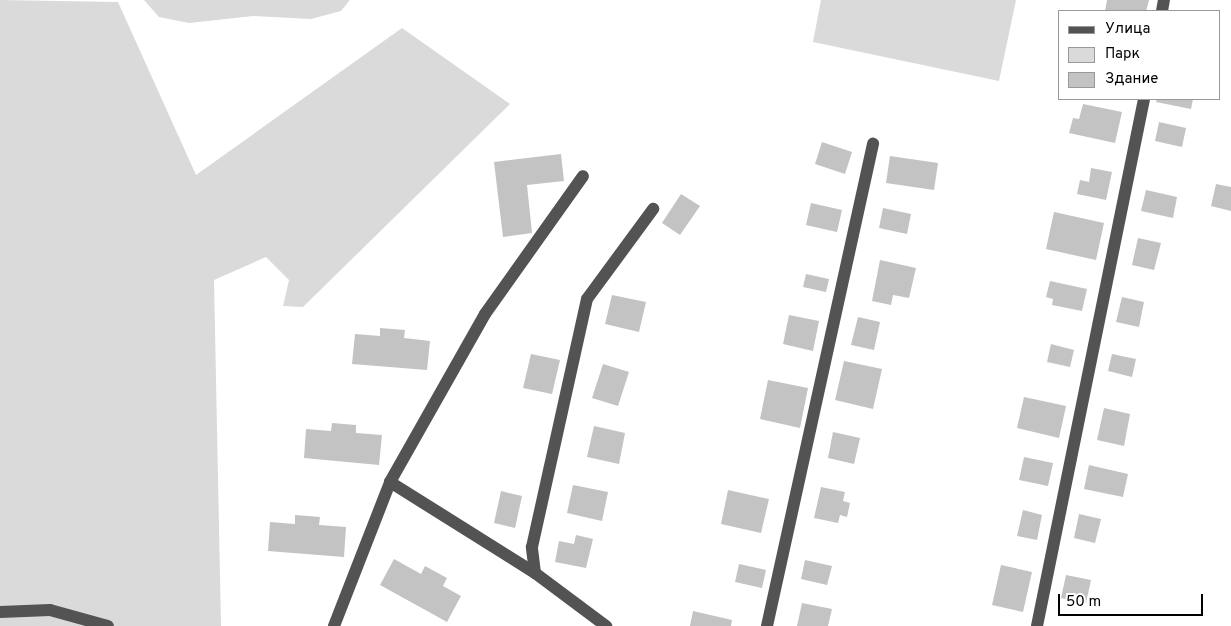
<!DOCTYPE html>
<meta charset="utf-8">
<style>
body{margin:0}
#map{position:relative;width:1231px;height:626px;overflow:hidden;background:#fff;font-family:Overpass,sans-serif}
div>[style]{position:absolute}
.green>*{inset:0;background:#dadada}
.building>*{inset:0;background:#c3c3c3}
.minor>*{height:12px;margin:-6px;padding:0 6px;transform-origin:6px;border-radius:6px;background:#535353}
span{translate:-50% -50%;white-space:nowrap;text-align:center;line-height:1.15;-webkit-text-stroke:5px #fff;paint-order:stroke}
.legend{position:absolute;left:1058px;top:10px;width:162px;height:90px;box-sizing:border-box;background:#fff;border:1px solid #999;margin:0;padding:6px 9px;list-style:none;font-size:15px;color:#000}
.legend li{display:flex;align-items:center;gap:10px;height:25px}
.legend b{width:25px;border:1px solid #999}
.scale{position:absolute;left:1058px;top:594px;width:145px;height:22px;box-sizing:border-box;border:2px solid #000;border-top:0;padding-left:6px;font-size:15px;line-height:18px;white-space:nowrap;color:#000;-webkit-text-stroke:4px #fff;paint-order:stroke}
</style>
<div id="map">
<div class="green">
<i style="clip-path:polygon(0 0,118px 2px,196px 175px,402px 28px,510px 104px,303px 307px,283px 306px,289px 280px,266px 257px,214px 280px,221px 626px,0 626px)"></i>
<i style="clip-path:polygon(144px 0,350px 0,341px 11px,311px 19px,253px 16px,189px 23px,159px 17px)"></i>
<i style="clip-path:polygon(821px 0,1016px 0,999px 81px,813px 42px)"></i>
</div>
<div class="building">
<i style="clip-path:polygon(1107px 0,1149px 0,1146px 11px,1105px 11px)"></i>
<i style="clip-path:polygon(1157px 99px,1193px 99px,1191px 109px,1156px 102px)"></i>
<i style="clip-path:polygon(1083px 104px,1122px 112px,1115px 143px,1069px 133px,1073px 118px,1079px 119px)"></i>
<i style="clip-path:polygon(1159px 122px,1186px 128px,1182px 147px,1155px 141px)"></i>
<i style="clip-path:polygon(822px 142px,852px 152px,845px 174px,815px 164px)"></i>
<i style="clip-path:polygon(561px 154px,564px 181px,527px 185px,532px 233px,503px 237px,494px 162px)"></i>
<i style="clip-path:polygon(890px 156px,938px 163px,934px 190px,886px 183px)"></i>
<i style="clip-path:polygon(1091px 168px,1112px 172px,1106px 200px,1077px 194px,1080px 180px,1089px 182px)"></i>
<i style="clip-path:polygon(1216px 184px,1231px 187px,1231px 211px,1211px 206px)"></i>
<i style="clip-path:polygon(1146px 190px,1177px 197px,1173px 218px,1141px 211px)"></i>
<i style="clip-path:polygon(681px 194px,700px 206px,680px 235px,662px 223px)"></i>
<i style="clip-path:polygon(811px 203px,842px 210px,837px 232px,806px 225px)"></i>
<i style="clip-path:polygon(883px 208px,911px 214px,907px 234px,879px 228px)"></i>
<i style="clip-path:polygon(1054px 212px,1104px 223px,1096px 260px,1046px 249px)"></i>
<i style="clip-path:polygon(1138px 238px,1161px 243px,1154px 270px,1132px 265px)"></i>
<i style="clip-path:polygon(880px 260px,916px 268px,909px 298px,893px 295px,891px 305px,872px 301px)"></i>
<i style="clip-path:polygon(806px 274px,829px 279px,826px 292px,803px 287px)"></i>
<i style="clip-path:polygon(1050px 281px,1087px 289px,1082px 311px,1052px 305px,1053px 299px,1046px 297px)"></i>
<i style="clip-path:polygon(612px 295px,646px 302px,639px 332px,605px 324px)"></i>
<i style="clip-path:polygon(1122px 297px,1144px 302px,1139px 327px,1116px 322px)"></i>
<i style="clip-path:polygon(789px 315px,819px 321px,813px 351px,783px 344px)"></i>
<i style="clip-path:polygon(858px 317px,880px 322px,874px 350px,851px 345px)"></i>
<i style="clip-path:polygon(380px 328px,405px 330px,404px 338px,430px 341px,427px 370px,352px 364px,355px 334px,380px 336px)"></i>
<i style="clip-path:polygon(1051px 344px,1074px 350px,1070px 367px,1047px 362px)"></i>
<i style="clip-path:polygon(531px 354px,560px 360px,552px 394px,523px 388px)"></i>
<i style="clip-path:polygon(1112px 354px,1136px 359px,1132px 377px,1108px 371px)"></i>
<i style="clip-path:polygon(844px 361px,882px 369px,873px 409px,835px 400px)"></i>
<i style="clip-path:polygon(603px 364px,629px 372px,618px 406px,592px 398px)"></i>
<i style="clip-path:polygon(768px 380px,808px 388px,800px 428px,760px 419px)"></i>
<i style="clip-path:polygon(1024px 397px,1066px 406px,1059px 438px,1017px 428px)"></i>
<i style="clip-path:polygon(1104px 408px,1130px 414px,1124px 446px,1097px 440px)"></i>
<i style="clip-path:polygon(332px 423px,356px 425px,356px 433px,382px 435px,379px 465px,304px 458px,306px 429px,331px 431px)"></i>
<i style="clip-path:polygon(594px 426px,625px 433px,619px 464px,587px 457px)"></i>
<i style="clip-path:polygon(833px 432px,860px 438px,854px 464px,828px 458px)"></i>
<i style="clip-path:polygon(1024px 457px,1053px 463px,1048px 486px,1019px 480px)"></i>
<i style="clip-path:polygon(1089px 465px,1128px 474px,1123px 497px,1084px 489px)"></i>
<i style="clip-path:polygon(573px 485px,608px 492px,602px 521px,567px 513px)"></i>
<i style="clip-path:polygon(821px 487px,845px 492px,843px 501px,850px 503px,847px 517px,840px 515px,838px 523px,814px 518px)"></i>
<i style="clip-path:polygon(728px 490px,769px 499px,761px 533px,721px 524px)"></i>
<i style="clip-path:polygon(501px 491px,522px 496px,515px 528px,494px 523px)"></i>
<i style="clip-path:polygon(1023px 510px,1042px 515px,1037px 540px,1017px 536px)"></i>
<i style="clip-path:polygon(1079px 514px,1101px 519px,1095px 543px,1074px 538px)"></i>
<i style="clip-path:polygon(295px 515px,320px 517px,319px 525px,346px 527px,344px 557px,268px 551px,270px 522px,295px 524px)"></i>
<i style="clip-path:polygon(576px 535px,593px 539px,586px 568px,555px 562px,559px 541px,574px 544px)"></i>
<i style="clip-path:polygon(394px 559px,421px 574px,425px 566px,447px 578px,443px 586px,461px 596px,447px 622px,380px 585px)"></i>
<i style="clip-path:polygon(805px 560px,832px 566px,827px 585px,801px 579px)"></i>
<i style="clip-path:polygon(739px 564px,766px 570px,762px 588px,735px 582px)"></i>
<i style="clip-path:polygon(1001px 565px,1032px 572px,1023px 612px,992px 605px)"></i>
<i style="clip-path:polygon(1066px 575px,1091px 580px,1086px 603px,1061px 598px)"></i>
<i style="clip-path:polygon(802px 603px,832px 609px,828px 626px,797px 626px)"></i>
<i style="clip-path:polygon(693px 611px,732px 620px,731px 626px,690px 626px)"></i>
</div>
<div class="minor">
<i style="left:1162px;top:11px;width:11px;rotate:-80deg"></i>
<i style="left:390px;top:482px;width:171px;rotate:32.1deg"></i>
<i style="left:535px;top:573px;width:89px;rotate:36.7deg"></i>
<i style="left:535px;top:573px;width:26px;rotate:-97deg"></i>
<i style="left:532px;top:547px;width:254px;rotate:-77.5deg"></i>
<i style="left:587px;top:299px;width:112px;rotate:-53.7deg"></i>
<i style="left:0;top:612px;width:50px;rotate:-2.3deg"></i>
<i style="left:50px;top:610px;width:60px;rotate:15.4deg"></i>
<i style="left:334px;top:626px;width:155px;rotate:-68.7deg"></i>
<i style="left:390px;top:482px;width:193px;rotate:-60.5deg"></i>
<i style="left:485px;top:314px;width:169px;rotate:-54.6deg"></i>
<i style="left:767px;top:626px;width:494px;rotate:-77.6deg"></i>
<i style="left:1037px;top:626px;width:538px;rotate:-78.52deg"></i>
</div>
<ul class="legend">
<li><b style="height:6px;background:#535353"></b>Улица</li>
<li><b style="height:14px;background:#dadada"></b>Парк</li>
<li><b style="height:14px;background:#c3c3c3"></b>Здание</li>
</ul>
<div class="scale">50 m</div>
</div>
